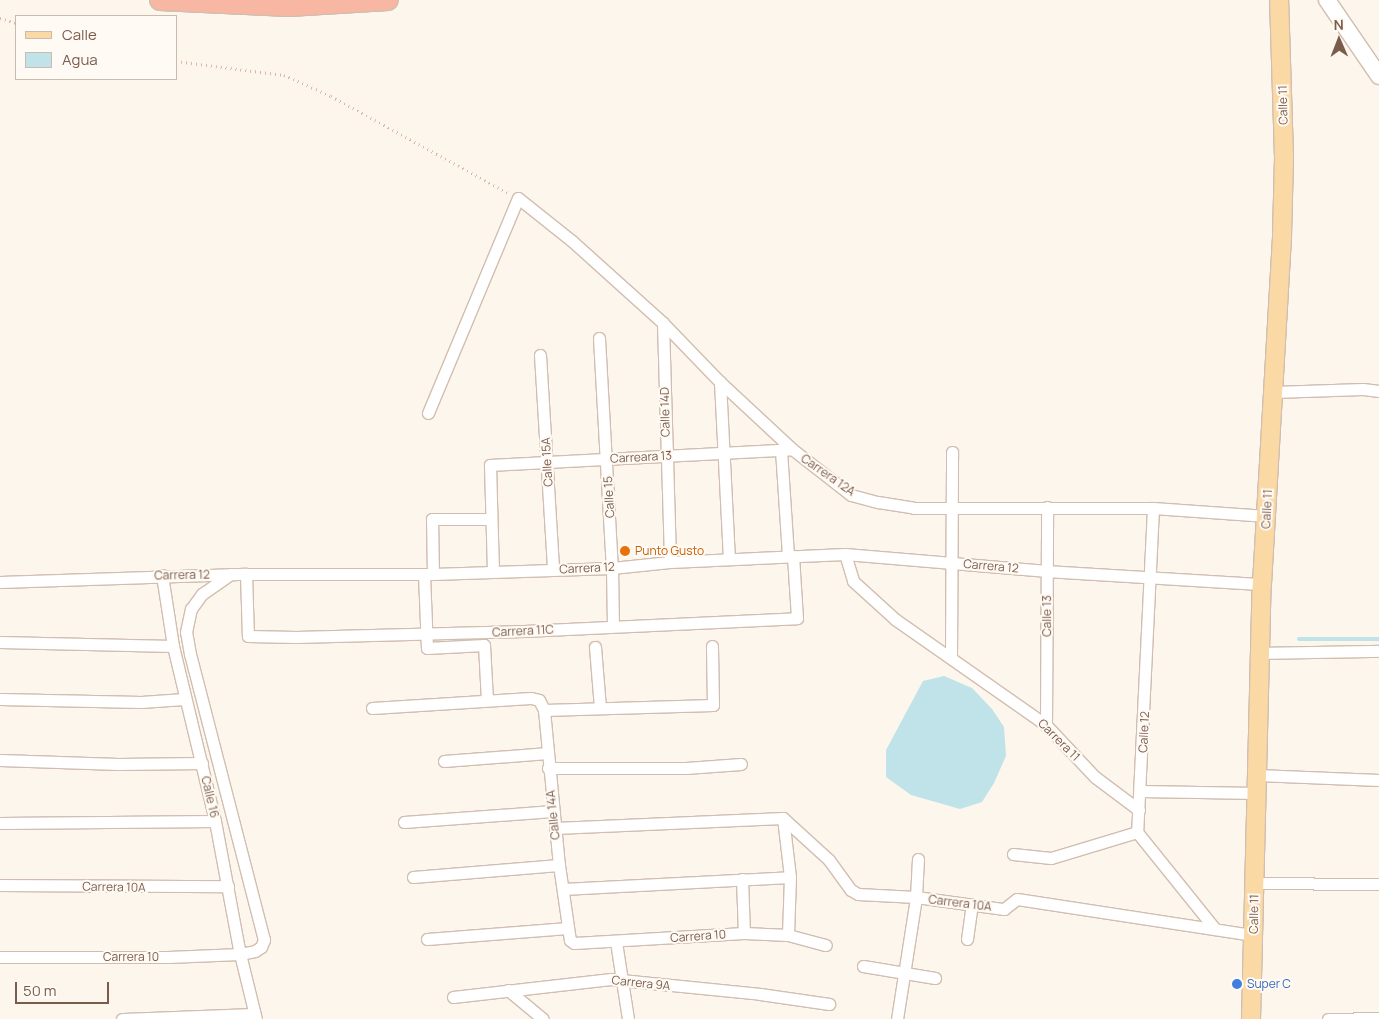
<!DOCTYPE html>
<style>
body{margin:0}
#map{position:relative;width:1379px;height:1019px;overflow:hidden;background:#fdf6ec;font-family:Manrope,sans-serif}
div>[style]{position:absolute}
.water>*{inset:0;background:#bfe3e8}
.stream>*{height:4px;margin:-2px;padding:0 2px;transform-origin:2px;border-radius:2px;background:#bfe3e8}
.path>*{height:2.5px;margin-top:-1.25px;transform-origin:0;background:repeating-linear-gradient(90deg,#d9b8a5 0 1px,transparent 0 5px)}
.roads{filter:drop-shadow(1px 0 #d1beb0) drop-shadow(-1px 0 #d1beb0) drop-shadow(0 1px #d1beb0) drop-shadow(0 -1px #d1beb0)}
.street>*{height:11px;margin:-5.5px;padding:0 5.5px;transform-origin:5.5px;border-radius:5.5px;background:#fff}
.secondary>*{height:16px;margin:-8px;padding:0 8px;transform-origin:8px;border-radius:8px;background:#fff}
.primary>*{height:18px;margin:-9px;padding:0 9px;transform-origin:9px;border-radius:9px;background:#fbd9a5}
.highway>*{height:20px;margin:-10px;padding:0 10px;transform-origin:10px;border-radius:10px;background:#f7b7a3}
.dots>*{width:14px;height:14px;translate:-50% -50%;box-sizing:border-box;border:2px solid #fffaf3;border-radius:50%}
span{translate:-50% -50%;white-space:nowrap;text-align:center;line-height:1.15;-webkit-text-stroke:4px #fffaf3;paint-order:stroke}
.street-label{font-size:12px;color:#7a5c4d}
.food-label{font-size:12px;color:#c56008}
.left{translate:0 -50%;text-align:left}
.shop-label{font-size:12px;color:#366cbe}
.legend{position:absolute;left:15px;top:15px;width:162px;height:65px;box-sizing:border-box;background:#fffaf3;border:1px solid #cabbb1;margin:0;padding:6px 9px;list-style:none;font-size:15px;color:#7a5c4d}
.legend li{display:flex;align-items:center;gap:10px;height:25px}
.legend b{width:25px;border:1px solid #cabbb1}
.north{position:absolute;left:1314px;top:15px;width:50px;height:50px;-webkit-text-stroke:4px #fffaf3;paint-order:stroke;rotate:359deg;font-size:14px;font-weight:700;line-height:20px;text-align:center;color:#7a5c4d}
.north::after{content:'';display:block;margin:auto;width:18px;height:22px;background:#7a5c4d;clip-path:polygon(50% 0,100% 100%,50% 72%,0 100%)}
.scale{position:absolute;left:15px;top:982px;width:94px;height:22px;box-sizing:border-box;border:2px solid #7a5c4d;border-top:0;padding-left:6px;font-size:15px;line-height:18px;white-space:nowrap;color:#7a5c4d;-webkit-text-stroke:4px #fffaf3;paint-order:stroke}
</style>
<div id="map">
<div class="water">
<i style="clip-path:polygon(944px 676px,972px 688px,992px 709px,1004px 727px,1006px 756px,994px 783px,982px 802px,960px 809px,911px 795px,886px 777px,886px 750px,923px 681px)"></i>
</div>
<div class="stream">
<i style="left:1299px;top:639px;width:80px"></i>
</div>
<div class="path">
<i style="left:0;top:18px;width:17px;rotate:17deg"></i>
<i style="left:176px;top:61px;width:109px;rotate:7.4deg"></i>
<i style="left:284px;top:75px;width:51px;rotate:24.1deg"></i>
<i style="left:331px;top:96px;width:202px;rotate:28.7deg"></i>
</div>
<div class="roads">
<div class="street">
<i style="left:663px;top:323px;width:239px;rotate:88.3deg"></i>
<i style="left:599px;top:338px;width:230px;rotate:86.8deg"></i>
<i style="left:612px;top:568px;width:58px;rotate:89deg"></i>
<i style="left:540px;top:355px;width:215px;rotate:86.5deg"></i>
<i style="left:720px;top:382px;width:177px;rotate:87.1deg"></i>
<i style="left:1273px;top:392px;width:90px;rotate:-1.9deg"></i>
<i style="left:1363px;top:389px;width:16px;rotate:7deg"></i>
<i style="left:428px;top:413px;width:233px;rotate:-67.3deg"></i>
<i style="left:518px;top:198px;width:69px;rotate:38.5deg"></i>
<i style="left:572px;top:241px;width:122px;rotate:42deg"></i>
<i style="left:663px;top:323px;width:82px;rotate:46deg"></i>
<i style="left:720px;top:382px;width:98px;rotate:42.9deg"></i>
<i style="left:792px;top:449px;width:75px;rotate:37.9deg"></i>
<i style="left:851px;top:495px;width:28px;rotate:15deg"></i>
<i style="left:878px;top:502px;width:36px;rotate:9deg"></i>
<i style="left:914px;top:508px;width:239px"></i>
<i style="left:1153px;top:508px;width:114px;rotate:4deg"></i>
<i style="left:781px;top:450px;width:106px;rotate:86.2deg"></i>
<i style="left:1153px;top:508px;width:324px;rotate:92.8deg"></i>
<i style="left:1137px;top:832px;width:124px;rotate:51.2deg"></i>
<i style="left:845px;top:554px;width:28px;rotate:73deg"></i>
<i style="left:853px;top:581px;width:58px;rotate:42.2deg"></i>
<i style="left:896px;top:620px;width:183px;rotate:35deg"></i>
<i style="left:1046px;top:725px;width:71px;rotate:46.7deg"></i>
<i style="left:1095px;top:777px;width:55px;rotate:36.9deg"></i>
<i style="left:493px;top:572px;width:107px;rotate:-91.6deg"></i>
<i style="left:490px;top:465px;width:302px;rotate:-3deg"></i>
<i style="left:246px;top:574px;width:62px;rotate:88.2deg"></i>
<i style="left:248px;top:636px;width:48px;rotate:1.2deg"></i>
<i style="left:296px;top:637px;width:228px;rotate:-1.5deg"></i>
<i style="left:524px;top:631px;width:273px;rotate:-2.7deg"></i>
<i style="left:797px;top:618px;width:62px;rotate:-93.7deg"></i>
<i style="left:424px;top:574px;width:74px;rotate:87.7deg"></i>
<i style="left:427px;top:648px;width:57px;rotate:-3deg"></i>
<i style="left:484px;top:645px;width:55px;rotate:86.9deg"></i>
<i style="left:433px;top:574px;width:55px;rotate:-91deg"></i>
<i style="left:432px;top:519px;width:58px"></i>
<i style="left:162px;top:575px;width:72px;rotate:81.2deg"></i>
<i style="left:173px;top:646px;width:180px;rotate:76.5deg"></i>
<i style="left:215px;top:821px;width:135px;rotate:79.4deg"></i>
<i style="left:240px;top:954px;width:67px;rotate:76.2deg"></i>
<i style="left:0;top:582px;width:246px;rotate:-1.9deg"></i>
<i style="left:246px;top:574px;width:187px"></i>
<i style="left:433px;top:574px;width:179px;rotate:-1.9deg"></i>
<i style="left:612px;top:568px;width:58px;rotate:-5.9deg"></i>
<i style="left:670px;top:562px;width:175px;rotate:-2.6deg"></i>
<i style="left:845px;top:554px;width:203px;rotate:4.8deg"></i>
<i style="left:1047px;top:571px;width:215px;rotate:3.5deg"></i>
<i style="left:0;top:642px;width:173px;rotate:1.3deg"></i>
<i style="left:595px;top:647px;width:61px;rotate:85.3deg"></i>
<i style="left:1261px;top:653px;width:118px;rotate:-1deg"></i>
<i style="left:951px;top:657px;width:205px;rotate:-89.7deg"></i>
<i style="left:0;top:699px;width:141px;rotate:1.2deg"></i>
<i style="left:141px;top:702px;width:43px;rotate:-4deg"></i>
<i style="left:372px;top:708px;width:159px;rotate:-3.6deg"></i>
<i style="left:531px;top:698px;width:8px;rotate:14deg"></i>
<i style="left:539px;top:700px;width:11px;rotate:63deg"></i>
<i style="left:544px;top:710px;width:156px;rotate:84.5deg"></i>
<i style="left:559px;top:865px;width:76px;rotate:81.7deg"></i>
<i style="left:570px;top:940px;width:5px;rotate:37deg"></i>
<i style="left:574px;top:943px;width:170px;rotate:-3.4deg"></i>
<i style="left:744px;top:933px;width:44px;rotate:2.6deg"></i>
<i style="left:788px;top:935px;width:39px;rotate:15deg"></i>
<i style="left:544px;top:710px;width:169px;rotate:-1.7deg"></i>
<i style="left:713px;top:705px;width:59px;rotate:-91deg"></i>
<i style="left:1046px;top:725px;width:218px;rotate:-89.7deg"></i>
<i style="left:0;top:760px;width:118px;rotate:1.9deg"></i>
<i style="left:118px;top:764px;width:84px;rotate:-0.7deg"></i>
<i style="left:444px;top:761px;width:104px;rotate:-4.4deg"></i>
<i style="left:548px;top:768px;width:138px"></i>
<i style="left:686px;top:768px;width:55px;rotate:-4.2deg"></i>
<i style="left:1257px;top:775px;width:122px;rotate:2.3deg"></i>
<i style="left:1141px;top:791px;width:116px;rotate:1deg"></i>
<i style="left:783px;top:818px;width:62px;rotate:42.4deg"></i>
<i style="left:829px;top:860px;width:37px;rotate:54deg"></i>
<i style="left:851px;top:890px;width:8px;rotate:30deg"></i>
<i style="left:858px;top:894px;width:58px;rotate:3deg"></i>
<i style="left:916px;top:897px;width:89px;rotate:7.8deg"></i>
<i style="left:1004px;top:909px;width:16px;rotate:-38deg"></i>
<i style="left:1017px;top:899px;width:239px;rotate:8.7deg"></i>
<i style="left:783px;top:818px;width:59px;rotate:83.2deg"></i>
<i style="left:790px;top:877px;width:58px;rotate:92deg"></i>
<i style="left:404px;top:822px;width:149px;rotate:-4.2deg"></i>
<i style="left:0;top:823px;width:215px;rotate:-0.5deg"></i>
<i style="left:555px;top:828px;width:228px;rotate:-2.5deg"></i>
<i style="left:1013px;top:854px;width:38px;rotate:6deg"></i>
<i style="left:1051px;top:858px;width:90px;rotate:-16.8deg"></i>
<i style="left:413px;top:877px;width:146px;rotate:-4.7deg"></i>
<i style="left:742px;top:879px;width:54px;rotate:87.9deg"></i>
<i style="left:1255px;top:883px;width:124px;rotate:0.5deg"></i>
<i style="left:0;top:885px;width:228px;rotate:0.3deg"></i>
<i style="left:563px;top:889px;width:227px;rotate:-3deg"></i>
<i style="left:427px;top:939px;width:141px;rotate:-4.5deg"></i>
<i style="left:967px;top:939px;width:35px;rotate:-82deg"></i>
<i style="left:616px;top:942px;width:78px;rotate:81.1deg"></i>
<i style="left:0;top:957px;width:168px"></i>
<i style="left:168px;top:957px;width:72px;rotate:-2.4deg"></i>
<i style="left:240px;top:954px;width:15px;rotate:-11deg"></i>
<i style="left:255px;top:951px;width:7px;rotate:-34deg"></i>
<i style="left:261px;top:947px;width:8px;rotate:-67deg"></i>
<i style="left:264px;top:940px;width:295px;rotate:-104.5deg"></i>
<i style="left:190px;top:654px;width:22px;rotate:-100deg"></i>
<i style="left:186px;top:632px;width:24px;rotate:-78deg"></i>
<i style="left:191px;top:609px;width:19px;rotate:-54deg"></i>
<i style="left:202px;top:594px;width:35px;rotate:-35deg"></i>
<i style="left:863px;top:966px;width:73px;rotate:9.5deg"></i>
<i style="left:508px;top:990px;width:45px;rotate:39.6deg"></i>
<i style="left:453px;top:997px;width:159px;rotate:-6.5deg"></i>
<i style="left:611px;top:979px;width:150px;rotate:5.7deg"></i>
<i style="left:760px;top:994px;width:70px;rotate:8.2deg"></i>
<i style="left:122px;top:1019px;width:132px;rotate:-2.2deg"></i>
<i style="left:897px;top:1019px;width:123px;rotate:-81.1deg"></i>
<i style="left:916px;top:897px;width:38px;rotate:-87deg"></i>
<i style="left:1328px;top:1019px;width:51px;rotate:-1.1deg"></i>
</div>
<div class="secondary">
<i style="left:1327px;top:0;width:92px;rotate:55.6deg"></i>
</div>
<div class="primary">
<i style="left:1251px;top:1019px;width:435px;rotate:-88.6deg"></i>
<i style="left:1262px;top:584px;width:350px;rotate:-86.7deg"></i>
<i style="left:1282px;top:235px;width:78px;rotate:-88.5deg"></i>
<i style="left:1284px;top:157px;width:157px;rotate:-91.8deg"></i>
</div>
<div class="highway">
<i style="left:160px;top:0;width:129px;rotate:2.7deg"></i>
<i style="left:289px;top:6px;width:99px;rotate:-3.5deg"></i>
</div>
</div>
<div class="dots">
<i style="left:625px;top:551px;background:#e8710a"></i>
<i style="left:1237px;top:984px;background:#3f7fe0"></i>
</div>
<div class="street-label">
<span style="left:1283px;top:105px;rotate:-91deg">Calle 11</span>
<span style="left:665px;top:412px;rotate:-91deg">Calle 14D</span>
<span style="left:641px;top:457px;rotate:-3deg">Carreara 13</span>
<span style="left:547px;top:462px;rotate:-93deg">Calle 15A</span>
<span style="left:828px;top:475px;rotate:35deg">Carrera 12A</span>
<span style="left:609px;top:497px;rotate:-93deg">Calle 15</span>
<span style="left:1267px;top:509px;rotate:-87deg">Calle 11</span>
<span style="left:991px;top:566px;rotate:5deg">Carrera 12</span>
<span style="left:587px;top:568px;rotate:-3deg">Carrera 12</span>
<span style="left:182px;top:575px;rotate:-1deg">Carrera 12</span>
<span style="left:1047px;top:616px;rotate:-90deg">Calle 13</span>
<span style="left:523px;top:631px;rotate:-3deg">Carrera 11C</span>
<span style="left:1144px;top:732px;rotate:-87deg">Calle 12</span>
<span style="left:1059px;top:740px;rotate:45deg">Carrera 11</span>
<span style="left:210px;top:797px;rotate:77deg">Calle 16</span>
<span style="left:553px;top:815px;rotate:-96deg">Calle 14A</span>
<span style="left:114px;top:887px;rotate:1deg">Carrera 10A</span>
<span style="left:960px;top:903px;rotate:7deg">Carrera 10A</span>
<span style="left:1254px;top:914px;rotate:-89deg">Calle 11</span>
<span style="left:698px;top:936px;rotate:-4deg">Carrera 10</span>
<span style="left:131px;top:957px">Carrera 10</span>
<span style="left:641px;top:983px;rotate:6deg">Carrera 9A</span>
</div>
<div class="food-label">
<span class="left" style="left:635px;top:551px">Punto Gusto</span>
</div>
<div class="shop-label">
<span class="left" style="left:1247px;top:984px">Super C</span>
</div>
<ul class="legend">
<li><b style="height:6px;background:#fbd9a5"></b>Calle</li>
<li><b style="height:14px;background:#bfe3e8"></b>Agua</li>
</ul>
<div class="north">N</div>
<div class="scale">50 m</div>
</div>
